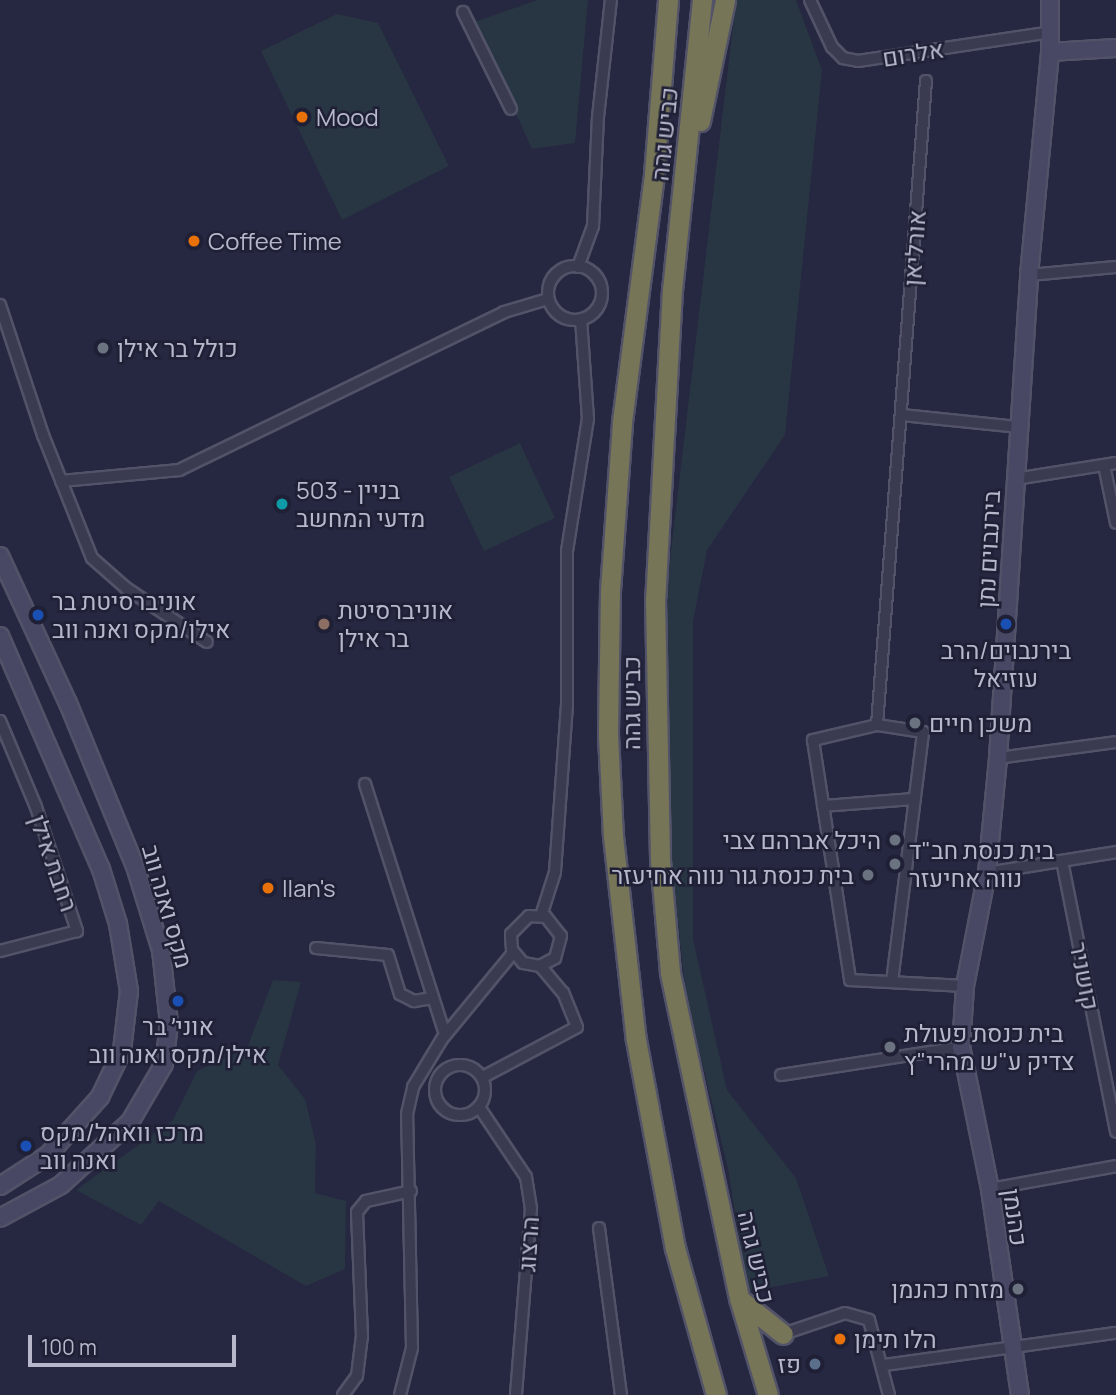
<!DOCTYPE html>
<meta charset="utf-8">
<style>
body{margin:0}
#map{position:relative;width:1116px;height:1395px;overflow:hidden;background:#262741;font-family:Manrope,Heebo,sans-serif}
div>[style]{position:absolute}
.green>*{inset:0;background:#283542}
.roads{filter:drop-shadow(2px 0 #525368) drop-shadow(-2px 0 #525368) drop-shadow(0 2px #525368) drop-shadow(0 -2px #525368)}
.street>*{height:10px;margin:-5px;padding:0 5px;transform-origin:5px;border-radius:5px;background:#3a3b51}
.street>.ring{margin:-5px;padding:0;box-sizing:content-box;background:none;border:10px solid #3a3b51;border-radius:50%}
.secondary>*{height:16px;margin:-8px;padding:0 8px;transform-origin:8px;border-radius:8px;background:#484864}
.highway>*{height:19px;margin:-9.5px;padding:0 9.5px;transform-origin:9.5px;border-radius:9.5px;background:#777557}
.dots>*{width:19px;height:19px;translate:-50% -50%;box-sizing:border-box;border:4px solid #1f2036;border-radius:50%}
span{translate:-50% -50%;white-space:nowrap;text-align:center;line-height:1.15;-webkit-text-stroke:5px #1f2036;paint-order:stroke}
.street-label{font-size:24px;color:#b6b7cb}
.poi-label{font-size:24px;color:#b6b7cb}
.left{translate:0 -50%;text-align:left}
.right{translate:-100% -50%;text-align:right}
.scale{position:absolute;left:28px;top:1335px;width:208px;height:32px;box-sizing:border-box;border:4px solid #b6b7cb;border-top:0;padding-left:9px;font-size:21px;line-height:24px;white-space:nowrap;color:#b6b7cb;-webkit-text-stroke:5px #1f2036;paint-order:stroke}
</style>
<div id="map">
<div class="green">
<i style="clip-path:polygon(537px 0,588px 0,575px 143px,532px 149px,474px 22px)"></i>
<i style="clip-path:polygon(736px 0,796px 0,822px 70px,785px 435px,707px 550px,693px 622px,693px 939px,727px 1090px,796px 1178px,829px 1276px,748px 1292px,728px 1169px,686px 996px,672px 868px,665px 689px,668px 576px)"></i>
<i style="clip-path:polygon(337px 14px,378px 23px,449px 166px,342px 220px,261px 51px)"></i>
<i style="clip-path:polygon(520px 443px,555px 518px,484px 551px,449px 477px)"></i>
<i style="clip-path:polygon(273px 980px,301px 982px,278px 1065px,305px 1099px,316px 1144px,315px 1193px,346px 1201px,345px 1269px,306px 1286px,159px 1201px,141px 1225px,76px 1190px,173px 1120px,197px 1071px,247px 1048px)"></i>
</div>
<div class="roads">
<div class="street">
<i style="left:810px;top:0;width:52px;rotate:64.9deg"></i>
<i style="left:832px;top:47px;width:16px;rotate:45deg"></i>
<i style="left:843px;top:58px;width:15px;rotate:11deg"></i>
<i style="left:858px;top:61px;width:195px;rotate:-8.5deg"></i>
<i style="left:463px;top:12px;width:108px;rotate:63.7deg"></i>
<i class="ring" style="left:548px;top:266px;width:44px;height:44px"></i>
<i style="left:578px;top:267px;width:44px;rotate:-69.9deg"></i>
<i style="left:593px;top:226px;width:109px;rotate:-87.4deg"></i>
<i style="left:598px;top:117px;width:118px;rotate:-83.7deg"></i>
<i style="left:1029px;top:275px;width:87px;rotate:-5.3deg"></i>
<i style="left:0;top:305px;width:137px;rotate:71.7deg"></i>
<i style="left:43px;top:435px;width:132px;rotate:68.3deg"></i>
<i style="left:92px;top:558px;width:45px;rotate:41.4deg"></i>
<i style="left:126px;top:588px;width:97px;rotate:33.7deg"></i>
<i style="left:902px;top:415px;width:118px;rotate:5.9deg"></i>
<i style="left:1104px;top:465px;width:59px;rotate:78.3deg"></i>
<i style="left:1015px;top:479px;width:102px;rotate:-9deg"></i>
<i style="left:61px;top:481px;width:119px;rotate:-5.3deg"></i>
<i style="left:179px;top:470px;width:361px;rotate:-25.9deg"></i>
<i style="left:504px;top:312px;width:46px;rotate:-16.5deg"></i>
<i style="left:0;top:721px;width:93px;rotate:67.3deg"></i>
<i style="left:36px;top:807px;width:131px;rotate:71.7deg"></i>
<i style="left:77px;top:931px;width:80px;rotate:165.4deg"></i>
<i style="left:877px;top:725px;width:646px;rotate:-85.65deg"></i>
<i style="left:998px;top:758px;width:119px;rotate:-7.7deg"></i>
<i style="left:365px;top:784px;width:263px;rotate:72.3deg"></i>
<i style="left:823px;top:806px;width:92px;rotate:-4.4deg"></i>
<i style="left:1062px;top:861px;width:276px;rotate:78.7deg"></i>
<i style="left:987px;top:873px;width:131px;rotate:-9.2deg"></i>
<i style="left:541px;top:916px;width:46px;rotate:-72.3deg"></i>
<i style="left:555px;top:872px;width:166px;rotate:-85.9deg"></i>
<i style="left:567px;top:706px;width:155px;rotate:-90deg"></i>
<i style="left:567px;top:551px;width:134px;rotate:-81deg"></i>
<i style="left:588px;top:419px;width:100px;rotate:-94deg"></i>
<i style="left:316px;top:948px;width:72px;rotate:5.6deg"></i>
<i style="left:388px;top:955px;width:41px;rotate:72.9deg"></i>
<i style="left:400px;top:994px;width:16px;rotate:27deg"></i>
<i style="left:414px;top:1001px;width:19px;rotate:-9deg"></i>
<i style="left:892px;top:982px;width:252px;rotate:-82.9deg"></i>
<i style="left:923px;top:732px;width:47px;rotate:-171.3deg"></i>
<i style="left:877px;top:725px;width:66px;rotate:166.8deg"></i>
<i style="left:813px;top:740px;width:243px;rotate:81.2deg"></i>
<i style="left:850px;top:980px;width:115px;rotate:3deg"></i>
<i class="ring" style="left:435px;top:1065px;width:40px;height:40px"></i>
<i style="left:781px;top:1075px;width:182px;rotate:-8.8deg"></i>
<i style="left:483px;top:1077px;width:106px;rotate:-28deg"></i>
<i style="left:577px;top:1027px;width:37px;rotate:-112deg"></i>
<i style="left:563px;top:993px;width:35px;rotate:-130deg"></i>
<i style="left:540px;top:966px;width:17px;rotate:-170deg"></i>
<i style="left:523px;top:963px;width:17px;rotate:-130deg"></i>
<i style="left:512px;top:950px;width:16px;rotate:-94deg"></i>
<i style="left:511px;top:934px;width:25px;rotate:-45deg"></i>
<i style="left:529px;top:916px;width:17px;rotate:3deg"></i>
<i style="left:546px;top:917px;width:24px;rotate:52deg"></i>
<i style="left:561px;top:936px;width:23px;rotate:105deg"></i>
<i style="left:555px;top:958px;width:17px;rotate:152deg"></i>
<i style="left:479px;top:1107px;width:84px;rotate:56.1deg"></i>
<i style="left:526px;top:1177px;width:31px;rotate:81deg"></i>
<i style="left:531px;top:1208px;width:188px;rotate:94.6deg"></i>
<i style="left:990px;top:1189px;width:128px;rotate:-10.3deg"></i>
<i style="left:599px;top:1228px;width:168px;rotate:82.5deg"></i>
<i style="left:783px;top:1334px;width:65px;rotate:-18.7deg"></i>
<i style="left:845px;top:1313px;width:25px;rotate:16deg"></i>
<i style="left:869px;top:1320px;width:78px;rotate:75.1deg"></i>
<i style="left:884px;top:1365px;width:234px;rotate:-7.9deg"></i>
<i style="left:343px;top:1395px;width:24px;rotate:-54deg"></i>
<i style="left:357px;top:1376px;width:39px;rotate:-83deg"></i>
<i style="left:362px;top:1337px;width:125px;rotate:-92.3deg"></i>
<i style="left:357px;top:1212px;width:14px;rotate:-51deg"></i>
<i style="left:366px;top:1201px;width:46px;rotate:-12.5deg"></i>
<i style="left:400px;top:1395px;width:49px;rotate:-75.7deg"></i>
<i style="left:412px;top:1348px;width:234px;rotate:-91.2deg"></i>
<i style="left:407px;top:1114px;width:28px;rotate:-77deg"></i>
<i style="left:413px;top:1087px;width:56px;rotate:-58.9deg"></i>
<i style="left:442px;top:1039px;width:112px;rotate:-50.5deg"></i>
</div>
<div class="secondary">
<i style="left:1050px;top:52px;width:66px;rotate:-3.5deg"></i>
<i style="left:0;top:556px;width:162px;rotate:65.2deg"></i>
<i style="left:68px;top:703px;width:176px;rotate:67.7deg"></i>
<i style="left:135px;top:866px;width:88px;rotate:72.8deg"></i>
<i style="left:161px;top:950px;width:74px;rotate:83.8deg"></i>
<i style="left:169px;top:1024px;width:40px;rotate:97.1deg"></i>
<i style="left:164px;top:1064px;width:67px;rotate:120.4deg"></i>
<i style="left:130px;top:1122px;width:93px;rotate:137.6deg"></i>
<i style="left:61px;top:1185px;width:69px;rotate:151.6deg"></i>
<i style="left:0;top:636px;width:254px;rotate:66.6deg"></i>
<i style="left:101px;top:869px;width:58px;rotate:72.8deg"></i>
<i style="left:118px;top:924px;width:68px;rotate:80.7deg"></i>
<i style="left:129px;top:991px;width:60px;rotate:96.7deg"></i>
<i style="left:122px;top:1051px;width:51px;rotate:115.6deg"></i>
<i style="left:100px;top:1097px;width:78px;rotate:131.9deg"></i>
<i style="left:48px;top:1155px;width:57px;rotate:147.1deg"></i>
<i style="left:1020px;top:1395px;width:208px;rotate:-98.3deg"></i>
<i style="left:990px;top:1189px;width:145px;rotate:-101.5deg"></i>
<i style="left:961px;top:1047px;width:61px;rotate:-86.2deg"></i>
<i style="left:965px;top:986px;width:115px;rotate:-79deg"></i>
<i style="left:987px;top:873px;width:116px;rotate:-84.5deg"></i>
<i style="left:998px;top:758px;width:484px;rotate:-86.3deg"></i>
<i style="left:1029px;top:275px;width:224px;rotate:-84.6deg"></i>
<i style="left:1050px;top:52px;width:52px;rotate:-90deg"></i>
</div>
<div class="highway">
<i style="left:668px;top:0;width:176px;rotate:94.6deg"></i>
<i style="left:654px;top:175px;width:250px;rotate:97.4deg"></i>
<i style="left:622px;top:423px;width:167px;rotate:94.1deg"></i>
<i style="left:610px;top:590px;width:145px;rotate:90.8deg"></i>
<i style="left:608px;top:735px;width:101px;rotate:87.2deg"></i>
<i style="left:613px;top:836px;width:205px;rotate:83.6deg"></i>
<i style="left:636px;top:1040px;width:212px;rotate:79.4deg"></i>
<i style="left:675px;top:1248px;width:153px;rotate:74.4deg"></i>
<i style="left:702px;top:0;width:291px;rotate:95.9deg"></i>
<i style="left:672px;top:289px;width:309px;rotate:93.1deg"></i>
<i style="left:655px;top:598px;width:262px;rotate:88.9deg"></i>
<i style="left:660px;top:860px;width:113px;rotate:84.9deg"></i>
<i style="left:670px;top:973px;width:332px;rotate:78deg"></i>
<i style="left:739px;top:1298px;width:101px;rotate:73.4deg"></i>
<i style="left:700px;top:121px;width:124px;rotate:-78.3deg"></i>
<i style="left:743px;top:1302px;width:51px;rotate:38.7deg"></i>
</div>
</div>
<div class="dots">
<i style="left:302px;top:117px;background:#e8710a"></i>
<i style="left:194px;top:241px;background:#e8710a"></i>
<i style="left:103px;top:348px;background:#6b7280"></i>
<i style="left:282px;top:504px;background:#0f9aa8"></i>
<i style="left:38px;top:615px;background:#1a4fb4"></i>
<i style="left:324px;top:624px;background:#8d6e63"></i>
<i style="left:1006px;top:624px;background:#1a4fb4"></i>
<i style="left:915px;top:723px;background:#6b7280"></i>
<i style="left:895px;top:840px;background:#6b7280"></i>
<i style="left:895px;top:864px;background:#6b7280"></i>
<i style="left:868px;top:875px;background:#6b7280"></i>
<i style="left:268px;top:888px;background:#e8710a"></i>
<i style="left:178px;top:1001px;background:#1a4fb4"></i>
<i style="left:890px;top:1047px;background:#6b7280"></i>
<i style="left:26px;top:1146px;background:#1a4fb4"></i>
<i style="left:1018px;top:1289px;background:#6b7280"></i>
<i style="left:840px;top:1339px;background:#e8710a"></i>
<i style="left:815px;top:1364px;background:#5c6f8a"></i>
</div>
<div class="street-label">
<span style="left:913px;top:53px;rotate:-9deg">אלרום</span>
<span style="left:664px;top:134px;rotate:-84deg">כביש גהה</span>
<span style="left:914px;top:248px;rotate:-86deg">אורליאן</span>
<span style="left:988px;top:549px;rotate:-87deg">בירנבוים נתן</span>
<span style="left:631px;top:703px;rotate:-90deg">כביש גהה</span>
<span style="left:54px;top:863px;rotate:71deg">רחבת אילן</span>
<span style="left:168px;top:906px;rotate:74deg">מקס ואנה ווב</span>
<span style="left:1085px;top:976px;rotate:79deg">קושניר</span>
<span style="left:1016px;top:1217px;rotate:82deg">כהנמן</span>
<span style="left:528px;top:1244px;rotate:-86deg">הרצוג</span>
<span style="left:757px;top:1257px;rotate:77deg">כביש גהה</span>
</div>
<div class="poi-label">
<span class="left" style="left:316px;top:117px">Mood</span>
<span class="left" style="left:208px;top:241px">Coffee Time</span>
<span class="left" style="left:117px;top:348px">כולל בר אילן</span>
<span class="left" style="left:296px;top:504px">503 - בניין<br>מדעי המחשב</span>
<span class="left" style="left:52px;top:615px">אוניברסיטת בר<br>אילן/מקס ואנה ווב</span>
<span class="left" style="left:338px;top:624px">אוניברסיטת<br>בר אילן</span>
<span style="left:1006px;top:664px">בירנבוים/הרב<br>עוזיאל</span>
<span class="left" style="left:929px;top:723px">משכן חיים</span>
<span class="right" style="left:881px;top:840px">היכל אברהם צבי</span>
<span class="left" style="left:909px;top:864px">בית כנסת חב"ד<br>נווה אחיעזר</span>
<span class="right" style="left:854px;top:875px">בית כנסת גור נווה אחיעזר</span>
<span class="left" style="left:282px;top:888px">Ilan's</span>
<span style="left:178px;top:1040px">אוני׳ בר<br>אילן/מקס ואנה ווב</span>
<span class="left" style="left:904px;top:1047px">בית כנסת פעולת<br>צדיק ע"ש מהרי"ץ</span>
<span class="left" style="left:40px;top:1146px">מרכז וואהל/מקס<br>ואנה ווב</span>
<span class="right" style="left:1004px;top:1289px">מזרח כהנמן</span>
<span class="left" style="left:854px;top:1339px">הלו תימן</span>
<span class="right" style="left:801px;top:1364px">פז</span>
</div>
<div class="scale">100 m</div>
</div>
